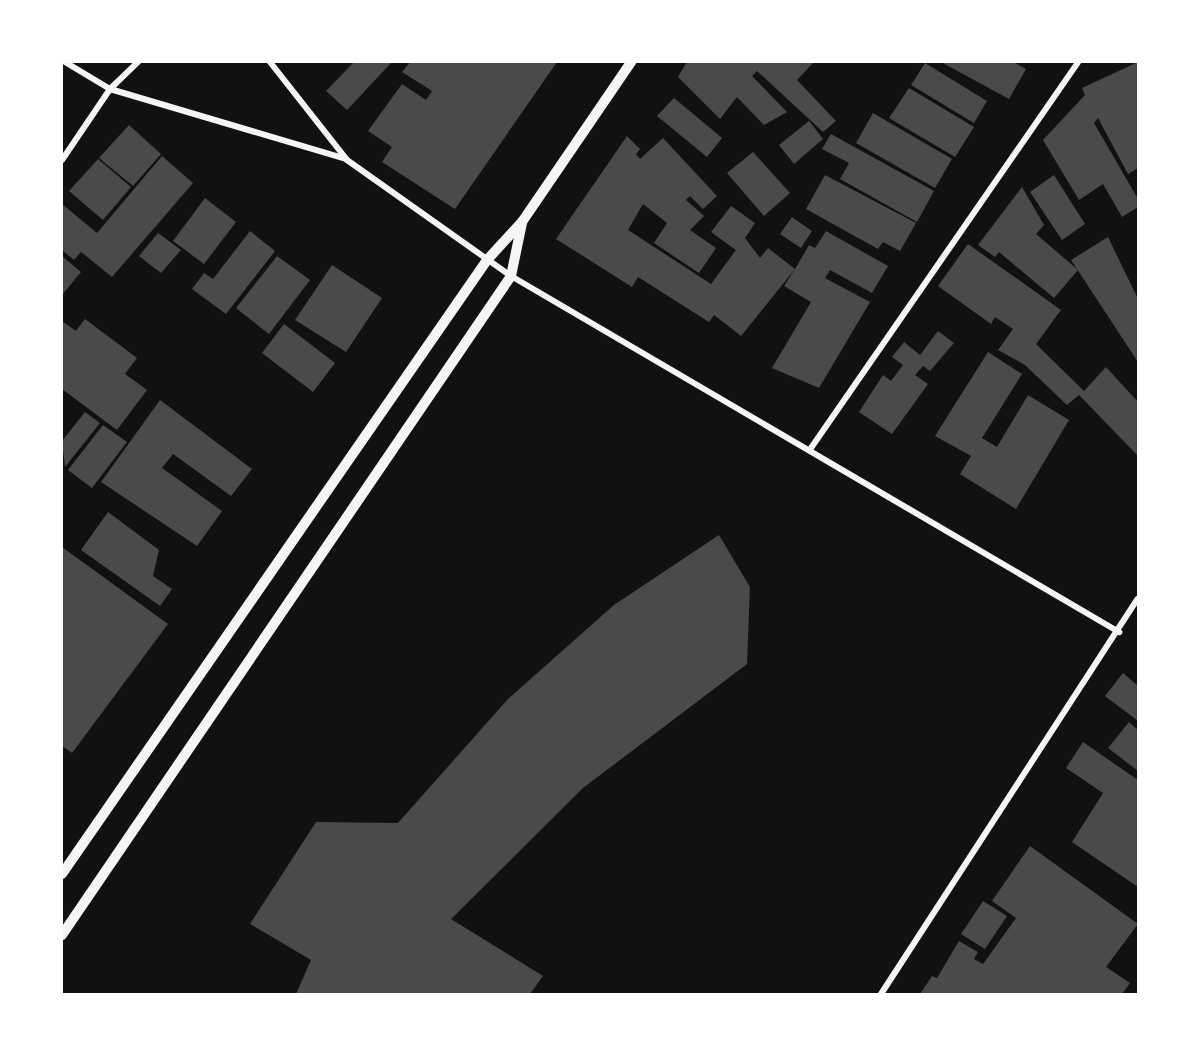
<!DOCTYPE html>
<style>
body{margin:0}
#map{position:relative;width:1200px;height:1056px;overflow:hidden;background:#111;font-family:Mulish,sans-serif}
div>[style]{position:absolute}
.building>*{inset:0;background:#4a4a4a}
.minor>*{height:6px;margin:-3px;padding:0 3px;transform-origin:3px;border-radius:3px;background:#f5f5f5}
.tertiary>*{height:10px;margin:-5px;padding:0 5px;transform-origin:5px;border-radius:5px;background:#f5f5f5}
span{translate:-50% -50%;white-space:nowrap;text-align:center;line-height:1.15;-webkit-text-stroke:5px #fff;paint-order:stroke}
.frame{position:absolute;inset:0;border:63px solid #fff;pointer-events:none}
</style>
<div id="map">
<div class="building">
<i style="clip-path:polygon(354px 62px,391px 63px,347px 110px,326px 91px)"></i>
<i style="clip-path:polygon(410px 62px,557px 62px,455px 209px,382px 162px,392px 147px,368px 131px,402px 84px,426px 100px,432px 91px,402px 72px)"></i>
<i style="clip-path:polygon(687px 62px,814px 62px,797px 80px,836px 121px,823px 132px,757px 71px,752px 76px,787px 112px,764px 125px,737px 97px,720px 119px,678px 77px)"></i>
<i style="clip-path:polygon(941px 62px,1013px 62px,1026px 69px,1009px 99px)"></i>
<i style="clip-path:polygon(1138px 62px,1138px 168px,1128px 174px,1098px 118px,1094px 123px,1138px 199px,1138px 207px,1122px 217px,1103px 184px,1079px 200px,1043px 140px,1085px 95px,1082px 88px)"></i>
<i style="clip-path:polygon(925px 63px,987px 101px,974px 123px,911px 85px)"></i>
<i style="clip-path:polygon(909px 88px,974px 127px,955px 157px,889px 118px)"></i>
<i style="clip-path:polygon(674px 98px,722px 138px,707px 157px,657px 116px)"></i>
<i style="clip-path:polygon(873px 113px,952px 159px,935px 188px,856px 143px)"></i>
<i style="clip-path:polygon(809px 121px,823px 139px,794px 164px,779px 145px)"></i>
<i style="clip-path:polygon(129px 125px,161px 154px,133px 186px,99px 158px)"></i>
<i style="clip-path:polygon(831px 134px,934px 191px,917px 222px,840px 179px,849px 163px,822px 149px)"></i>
<i style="clip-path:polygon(627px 136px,640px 149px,636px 154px,640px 159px,663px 138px,717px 196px,703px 209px,690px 196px,686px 200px,704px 216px,690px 230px,716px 248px,699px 273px,654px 243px,667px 223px,643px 204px,628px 230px,711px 284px,736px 250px,711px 232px,731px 206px,755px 223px,745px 238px,760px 258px,768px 248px,795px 269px,809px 245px,815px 248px,826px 231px,888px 266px,872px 293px,830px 270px,825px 278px,870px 302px,819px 388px,772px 368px,811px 302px,784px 286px,795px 269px,741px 336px,714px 315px,709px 322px,638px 277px,632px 287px,556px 239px)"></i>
<i style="clip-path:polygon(753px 152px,790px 193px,764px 216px,727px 173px)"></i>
<i style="clip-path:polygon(162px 156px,193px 183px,112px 277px,81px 252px,74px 260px,62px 250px,62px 204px,97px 233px)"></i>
<i style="clip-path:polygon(98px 159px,131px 187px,103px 220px,69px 191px)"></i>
<i style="clip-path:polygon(825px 175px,916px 223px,900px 251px,883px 242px,878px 249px,806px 209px)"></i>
<i style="clip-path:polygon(1054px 175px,1085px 224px,1062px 240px,1030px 192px)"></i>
<i style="clip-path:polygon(1022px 187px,1044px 225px,1036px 234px,1078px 270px,1054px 298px,999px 252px,995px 257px,978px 245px)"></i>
<i style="clip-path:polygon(205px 198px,236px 222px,204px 264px,173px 241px)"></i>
<i style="clip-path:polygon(792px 217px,812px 231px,801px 248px,780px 234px)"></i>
<i style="clip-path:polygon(250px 231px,275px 251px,226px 314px,192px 289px,204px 273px,213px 279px)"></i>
<i style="clip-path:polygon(158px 233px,181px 250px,161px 273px,139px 256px)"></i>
<i style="clip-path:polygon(1108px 237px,1138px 299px,1138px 362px,1071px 260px)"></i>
<i style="clip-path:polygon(968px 244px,1061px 310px,1036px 344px,1084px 391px,1106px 367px,1138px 402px,1138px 456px,1079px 395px,1067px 405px,1025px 365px,998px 350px,1013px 329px,995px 317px,991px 324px,938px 286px)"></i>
<i style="clip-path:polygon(62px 256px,81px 272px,62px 295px)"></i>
<i style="clip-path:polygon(277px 256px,310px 280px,269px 334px,236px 308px)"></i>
<i style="clip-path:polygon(332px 265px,382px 298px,346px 352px,295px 320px)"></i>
<i style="clip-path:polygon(85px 319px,137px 358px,125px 374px,147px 390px,117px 430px,62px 389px,62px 321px,76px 331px)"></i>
<i style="clip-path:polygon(284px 324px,335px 363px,313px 392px,262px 353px)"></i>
<i style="clip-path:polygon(938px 331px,954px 343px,930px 371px,923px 366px,915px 375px,928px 384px,892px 434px,859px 412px,883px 375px,891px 381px,903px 365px,892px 357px,904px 342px,920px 355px)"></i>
<i style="clip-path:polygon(988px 352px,1022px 374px,982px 438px,997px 447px,1028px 395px,1069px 420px,1016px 509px,960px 474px,971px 456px,935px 436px)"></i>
<i style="clip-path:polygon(160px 400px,252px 469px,231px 496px,173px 454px,162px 468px,222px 511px,197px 546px,101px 482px)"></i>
<i style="clip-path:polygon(85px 412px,100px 423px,65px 467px,62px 441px)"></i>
<i style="clip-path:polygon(103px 425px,127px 442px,92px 488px,68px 470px)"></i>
<i style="clip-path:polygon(108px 512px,159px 550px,153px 576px,172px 589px,160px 606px,81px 550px)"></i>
<i style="clip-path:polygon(719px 535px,750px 587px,747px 664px,583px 788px,451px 919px,543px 976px,530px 994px,296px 994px,311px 960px,250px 924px,316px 822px,398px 823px,508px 699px,614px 605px)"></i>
<i style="clip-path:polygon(62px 547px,168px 624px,72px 753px,62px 746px)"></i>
<i style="clip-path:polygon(1123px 673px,1138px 686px,1138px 721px,1105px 696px)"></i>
<i style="clip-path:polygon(1129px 722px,1138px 730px,1138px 771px,1108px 748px)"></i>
<i style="clip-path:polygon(1083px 742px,1138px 780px,1138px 887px,1072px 842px,1103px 793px,1066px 768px)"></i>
<i style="clip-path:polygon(1030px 846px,1138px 924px,1106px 967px,1130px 983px,1122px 994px,920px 994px,932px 976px,937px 978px,959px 941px,978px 952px,974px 959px,983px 964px,1016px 918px,992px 901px)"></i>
<i style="clip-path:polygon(983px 901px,1007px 916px,985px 949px,961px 934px)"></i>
</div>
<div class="minor">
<i style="left:65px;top:62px;width:52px;rotate:31deg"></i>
<i style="left:110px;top:89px;width:246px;rotate:16.5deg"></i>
<i style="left:270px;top:62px;width:125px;rotate:51.8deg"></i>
<i style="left:347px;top:160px;width:201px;rotate:35.3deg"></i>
<i style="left:511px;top:276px;width:705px;rotate:30.35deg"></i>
<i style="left:62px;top:160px;width:86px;rotate:-55.9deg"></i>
<i style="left:110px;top:89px;width:39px;rotate:-44deg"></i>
<i style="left:811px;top:448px;width:469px;rotate:-55.3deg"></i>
<i style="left:881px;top:994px;width:471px;rotate:-57deg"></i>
</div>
<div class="tertiary">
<i style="left:62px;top:874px;width:747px;rotate:-55.31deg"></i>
<i style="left:487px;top:260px;width:52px;rotate:-47.4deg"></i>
<i style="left:522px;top:222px;width:194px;rotate:-55.7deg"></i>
<i style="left:62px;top:935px;width:797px;rotate:-55.73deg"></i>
<i style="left:511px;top:276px;width:54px;rotate:-78.3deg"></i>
</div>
<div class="frame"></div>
</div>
